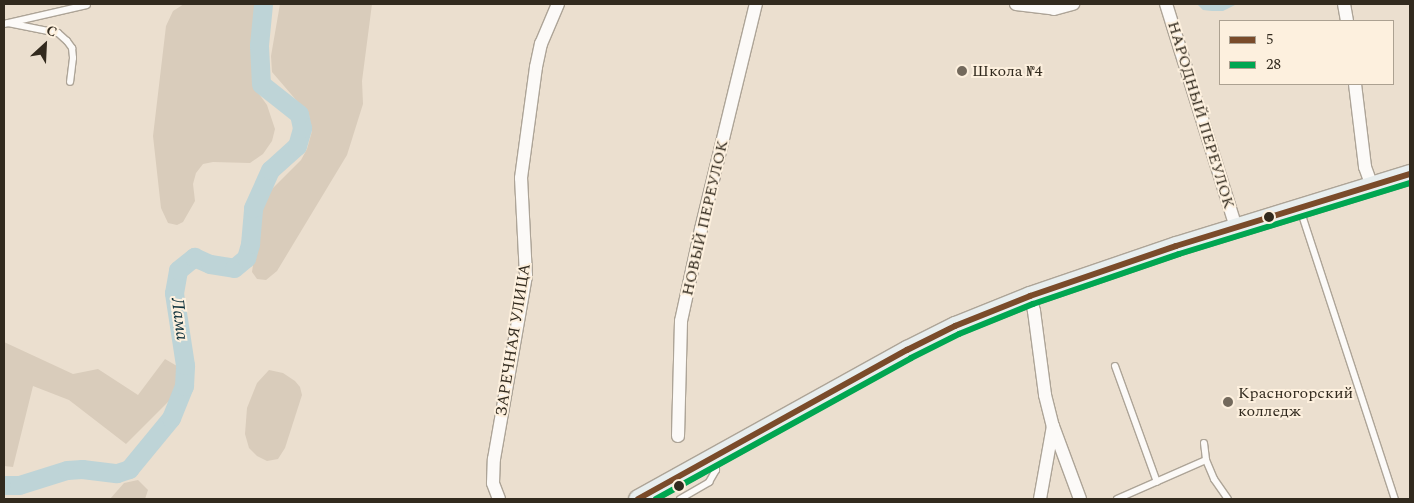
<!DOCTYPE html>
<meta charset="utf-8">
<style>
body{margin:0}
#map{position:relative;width:1414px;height:503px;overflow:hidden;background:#ebdfcf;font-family:Spectral,serif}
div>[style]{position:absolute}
.green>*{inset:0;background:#d9ccbb}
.water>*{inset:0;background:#bed4d7}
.river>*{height:19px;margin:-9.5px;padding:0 9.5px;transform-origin:9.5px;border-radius:9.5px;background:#bed4d7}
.roads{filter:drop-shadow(1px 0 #ada497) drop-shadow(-1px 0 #ada497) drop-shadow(0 1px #ada497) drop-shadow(0 -1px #ada497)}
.lane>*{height:6px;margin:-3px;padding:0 3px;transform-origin:3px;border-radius:3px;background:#fcfaf8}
.street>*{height:12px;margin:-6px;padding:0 6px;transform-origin:6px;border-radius:6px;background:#fcfaf8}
.primary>*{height:19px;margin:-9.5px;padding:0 9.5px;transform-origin:9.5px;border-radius:9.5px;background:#e8eeee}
.bus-1>*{height:6px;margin:-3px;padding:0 3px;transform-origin:3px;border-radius:3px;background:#7a4b2a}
.bus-2>*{height:6px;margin:-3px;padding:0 3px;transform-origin:3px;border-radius:3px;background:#00a651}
.dots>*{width:14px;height:14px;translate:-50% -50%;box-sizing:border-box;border:2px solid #fdf0de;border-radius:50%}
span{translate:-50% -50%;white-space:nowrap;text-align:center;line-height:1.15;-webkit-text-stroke:4px #fdf0de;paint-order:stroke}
.poi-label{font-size:16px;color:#322a1e}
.left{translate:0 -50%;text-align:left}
.street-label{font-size:16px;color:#322a1e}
.water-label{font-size:18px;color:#0e313c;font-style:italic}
.frame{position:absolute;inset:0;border:5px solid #322a1e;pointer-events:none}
.legend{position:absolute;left:1219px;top:20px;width:175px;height:65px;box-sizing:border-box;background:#fdf0de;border:1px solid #aca191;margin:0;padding:6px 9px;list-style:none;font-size:15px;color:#322a1e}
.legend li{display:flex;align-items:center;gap:10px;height:25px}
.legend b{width:25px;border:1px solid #aca191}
.north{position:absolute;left:20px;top:20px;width:50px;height:50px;-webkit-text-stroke:4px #fdf0de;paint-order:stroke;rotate:25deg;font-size:14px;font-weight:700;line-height:20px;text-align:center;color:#322a1e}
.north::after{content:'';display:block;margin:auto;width:18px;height:22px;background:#322a1e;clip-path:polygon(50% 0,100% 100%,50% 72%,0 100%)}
</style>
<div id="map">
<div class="green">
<i style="clip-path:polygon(184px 4px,258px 4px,255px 29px,254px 77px,259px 94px,267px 105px,275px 129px,272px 141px,263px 154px,250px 163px,213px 162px,203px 164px,196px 173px,193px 184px,195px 201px,183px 222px,177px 225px,168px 223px,161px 208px,153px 136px,166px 26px,173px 11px)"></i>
<i style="clip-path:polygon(280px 4px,372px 4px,362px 81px,363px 104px,347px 155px,277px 271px,266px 280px,257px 279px,252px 272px,260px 216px,265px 201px,273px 188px,301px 160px,307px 149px,312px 131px,309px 115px,272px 72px,271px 56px)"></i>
<i style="clip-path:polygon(4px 342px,73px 374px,98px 369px,138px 395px,165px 359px,177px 366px,179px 378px,169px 401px,126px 444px,69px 400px,33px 386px,13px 467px,4px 466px)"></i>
<i style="clip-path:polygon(269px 370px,283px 373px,295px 381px,300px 387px,302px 395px,285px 448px,278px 459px,267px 461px,257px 456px,249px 448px,245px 434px,247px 408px,257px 383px)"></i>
<i style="clip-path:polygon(138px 480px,148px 490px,145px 499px,110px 499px,124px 483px)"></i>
</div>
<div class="water">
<i style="clip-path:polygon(1197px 4px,1237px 4px,1223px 11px,1212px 11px,1203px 10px)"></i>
</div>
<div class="river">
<i style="left:4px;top:485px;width:15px"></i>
<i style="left:19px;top:485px;width:50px;rotate:-17.4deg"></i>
<i style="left:67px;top:470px;width:15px;rotate:-4deg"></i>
<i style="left:82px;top:469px;width:35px;rotate:7deg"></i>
<i style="left:117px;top:473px;width:13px;rotate:-18deg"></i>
<i style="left:129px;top:469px;width:66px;rotate:-50.5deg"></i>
<i style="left:171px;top:418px;width:35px;rotate:-68deg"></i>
<i style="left:184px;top:386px;width:21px;rotate:-87deg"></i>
<i style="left:185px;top:365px;width:73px;rotate:-98.7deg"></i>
<i style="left:174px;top:293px;width:23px;rotate:-80deg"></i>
<i style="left:178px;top:270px;width:21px;rotate:-39deg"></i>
<i style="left:194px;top:257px;width:17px;rotate:24deg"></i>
<i style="left:210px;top:264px;width:24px;rotate:9deg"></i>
<i style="left:234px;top:268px;width:16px;rotate:-40deg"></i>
<i style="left:246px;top:258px;width:15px;rotate:-74deg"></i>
<i style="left:250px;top:244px;width:36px;rotate:-85deg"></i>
<i style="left:253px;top:208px;width:42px;rotate:-65.9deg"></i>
<i style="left:270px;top:170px;width:36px;rotate:-42deg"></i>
<i style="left:297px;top:146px;width:19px;rotate:-74deg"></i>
<i style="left:302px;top:128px;width:14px;rotate:-102deg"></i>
<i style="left:299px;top:114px;width:48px;rotate:-141.7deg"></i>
<i style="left:261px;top:84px;width:39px;rotate:-93deg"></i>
<i style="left:259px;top:45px;width:41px;rotate:-84.4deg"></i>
</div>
<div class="roads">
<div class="lane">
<i style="left:8px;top:23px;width:51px;rotate:11.3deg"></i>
<i style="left:58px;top:33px;width:12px;rotate:42deg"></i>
<i style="left:67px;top:41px;width:9px;rotate:54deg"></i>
<i style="left:72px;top:48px;width:10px;rotate:84deg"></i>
<i style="left:73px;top:58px;width:24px;rotate:97deg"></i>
<i style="left:4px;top:24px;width:85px;rotate:-12.9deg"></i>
<i style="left:1300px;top:209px;width:305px;rotate:71.9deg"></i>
<i style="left:1115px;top:366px;width:123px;rotate:70.1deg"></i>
<i style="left:1204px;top:443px;width:17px;rotate:83deg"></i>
<i style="left:1206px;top:460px;width:21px;rotate:67deg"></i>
<i style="left:1214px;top:479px;width:24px;rotate:55deg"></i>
<i style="left:680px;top:499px;width:34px;rotate:-30deg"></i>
<i style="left:709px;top:482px;width:14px;rotate:-60deg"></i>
<i style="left:716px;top:470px;width:11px;rotate:-90deg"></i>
<i style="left:1117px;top:499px;width:97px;rotate:-23.7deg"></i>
</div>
<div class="street">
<i style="left:1016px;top:4px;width:38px;rotate:7deg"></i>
<i style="left:1054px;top:9px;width:20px;rotate:-15deg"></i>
<i style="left:1166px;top:4px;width:234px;rotate:72.6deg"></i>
<i style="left:1344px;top:4px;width:17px;rotate:80deg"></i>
<i style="left:1355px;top:84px;width:84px;rotate:83.1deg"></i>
<i style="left:1365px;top:167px;width:20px;rotate:70deg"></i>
<i style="left:1030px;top:296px;width:16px;rotate:75deg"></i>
<i style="left:1034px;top:311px;width:85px;rotate:82.5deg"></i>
<i style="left:1045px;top:395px;width:32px;rotate:76deg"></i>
<i style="left:1053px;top:426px;width:78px;rotate:69.7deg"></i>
<i style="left:678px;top:436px;width:115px;rotate:-88.5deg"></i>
<i style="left:681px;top:321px;width:94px;rotate:-77.7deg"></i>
<i style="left:701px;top:229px;width:232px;rotate:-76.3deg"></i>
<i style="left:499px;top:499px;width:17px;rotate:-111deg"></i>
<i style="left:493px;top:483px;width:24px;rotate:-88deg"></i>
<i style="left:494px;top:459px;width:186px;rotate:-80.1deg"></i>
<i style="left:526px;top:276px;width:98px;rotate:-92.9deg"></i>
<i style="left:521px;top:178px;width:112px;rotate:-82.3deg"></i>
<i style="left:536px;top:67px;width:24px;rotate:-78deg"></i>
<i style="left:541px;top:44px;width:43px;rotate:-67deg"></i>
<i style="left:1040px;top:499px;width:74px;rotate:-79.9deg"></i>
</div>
<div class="primary">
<i style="left:638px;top:499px;width:308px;rotate:-29deg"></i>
<i style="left:907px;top:350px;width:54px;rotate:-26.6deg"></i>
<i style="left:955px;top:326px;width:81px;rotate:-21.8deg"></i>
<i style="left:1030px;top:296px;width:154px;rotate:-18.9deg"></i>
<i style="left:1176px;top:246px;width:245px;rotate:-17.1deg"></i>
</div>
</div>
<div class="bus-1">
<i style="left:638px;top:499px;width:308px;rotate:-29deg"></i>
<i style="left:907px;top:350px;width:54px;rotate:-26.6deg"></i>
<i style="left:955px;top:326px;width:81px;rotate:-21.8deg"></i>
<i style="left:1030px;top:296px;width:154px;rotate:-18.9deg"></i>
<i style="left:1176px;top:246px;width:245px;rotate:-17.1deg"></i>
</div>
<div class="bus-2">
<i style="left:656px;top:499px;width:291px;rotate:-28.9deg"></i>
<i style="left:911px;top:358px;width:54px;rotate:-26.6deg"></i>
<i style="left:959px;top:334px;width:80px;rotate:-22.1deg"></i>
<i style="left:1033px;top:304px;width:154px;rotate:-18.9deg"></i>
<i style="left:1179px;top:254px;width:242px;rotate:-17.1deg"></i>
</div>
<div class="dots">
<i style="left:962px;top:71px;background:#73695c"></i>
<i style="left:1269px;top:217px;background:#322a1e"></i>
<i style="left:1228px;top:402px;background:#73695c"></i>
<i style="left:679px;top:486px;background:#322a1e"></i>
</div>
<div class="poi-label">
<span class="left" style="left:972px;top:71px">Школа №4</span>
<span class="left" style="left:1238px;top:402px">Красногорский<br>колледж</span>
</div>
<div class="street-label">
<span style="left:1201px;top:115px;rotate:73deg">НАРОДНЫЙ ПЕРЕУЛОК</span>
<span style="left:705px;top:218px;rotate:-77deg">НОВЫЙ ПЕРЕУЛОК</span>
<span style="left:513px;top:340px;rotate:-81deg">ЗАРЕЧНАЯ УЛИЦА</span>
</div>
<div class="water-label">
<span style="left:179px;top:319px;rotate:83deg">Лама</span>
</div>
<div class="frame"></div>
<ul class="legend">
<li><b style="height:6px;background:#7a4b2a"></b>5</li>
<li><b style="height:6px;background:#00a651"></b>28</li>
</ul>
<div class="north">С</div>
</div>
